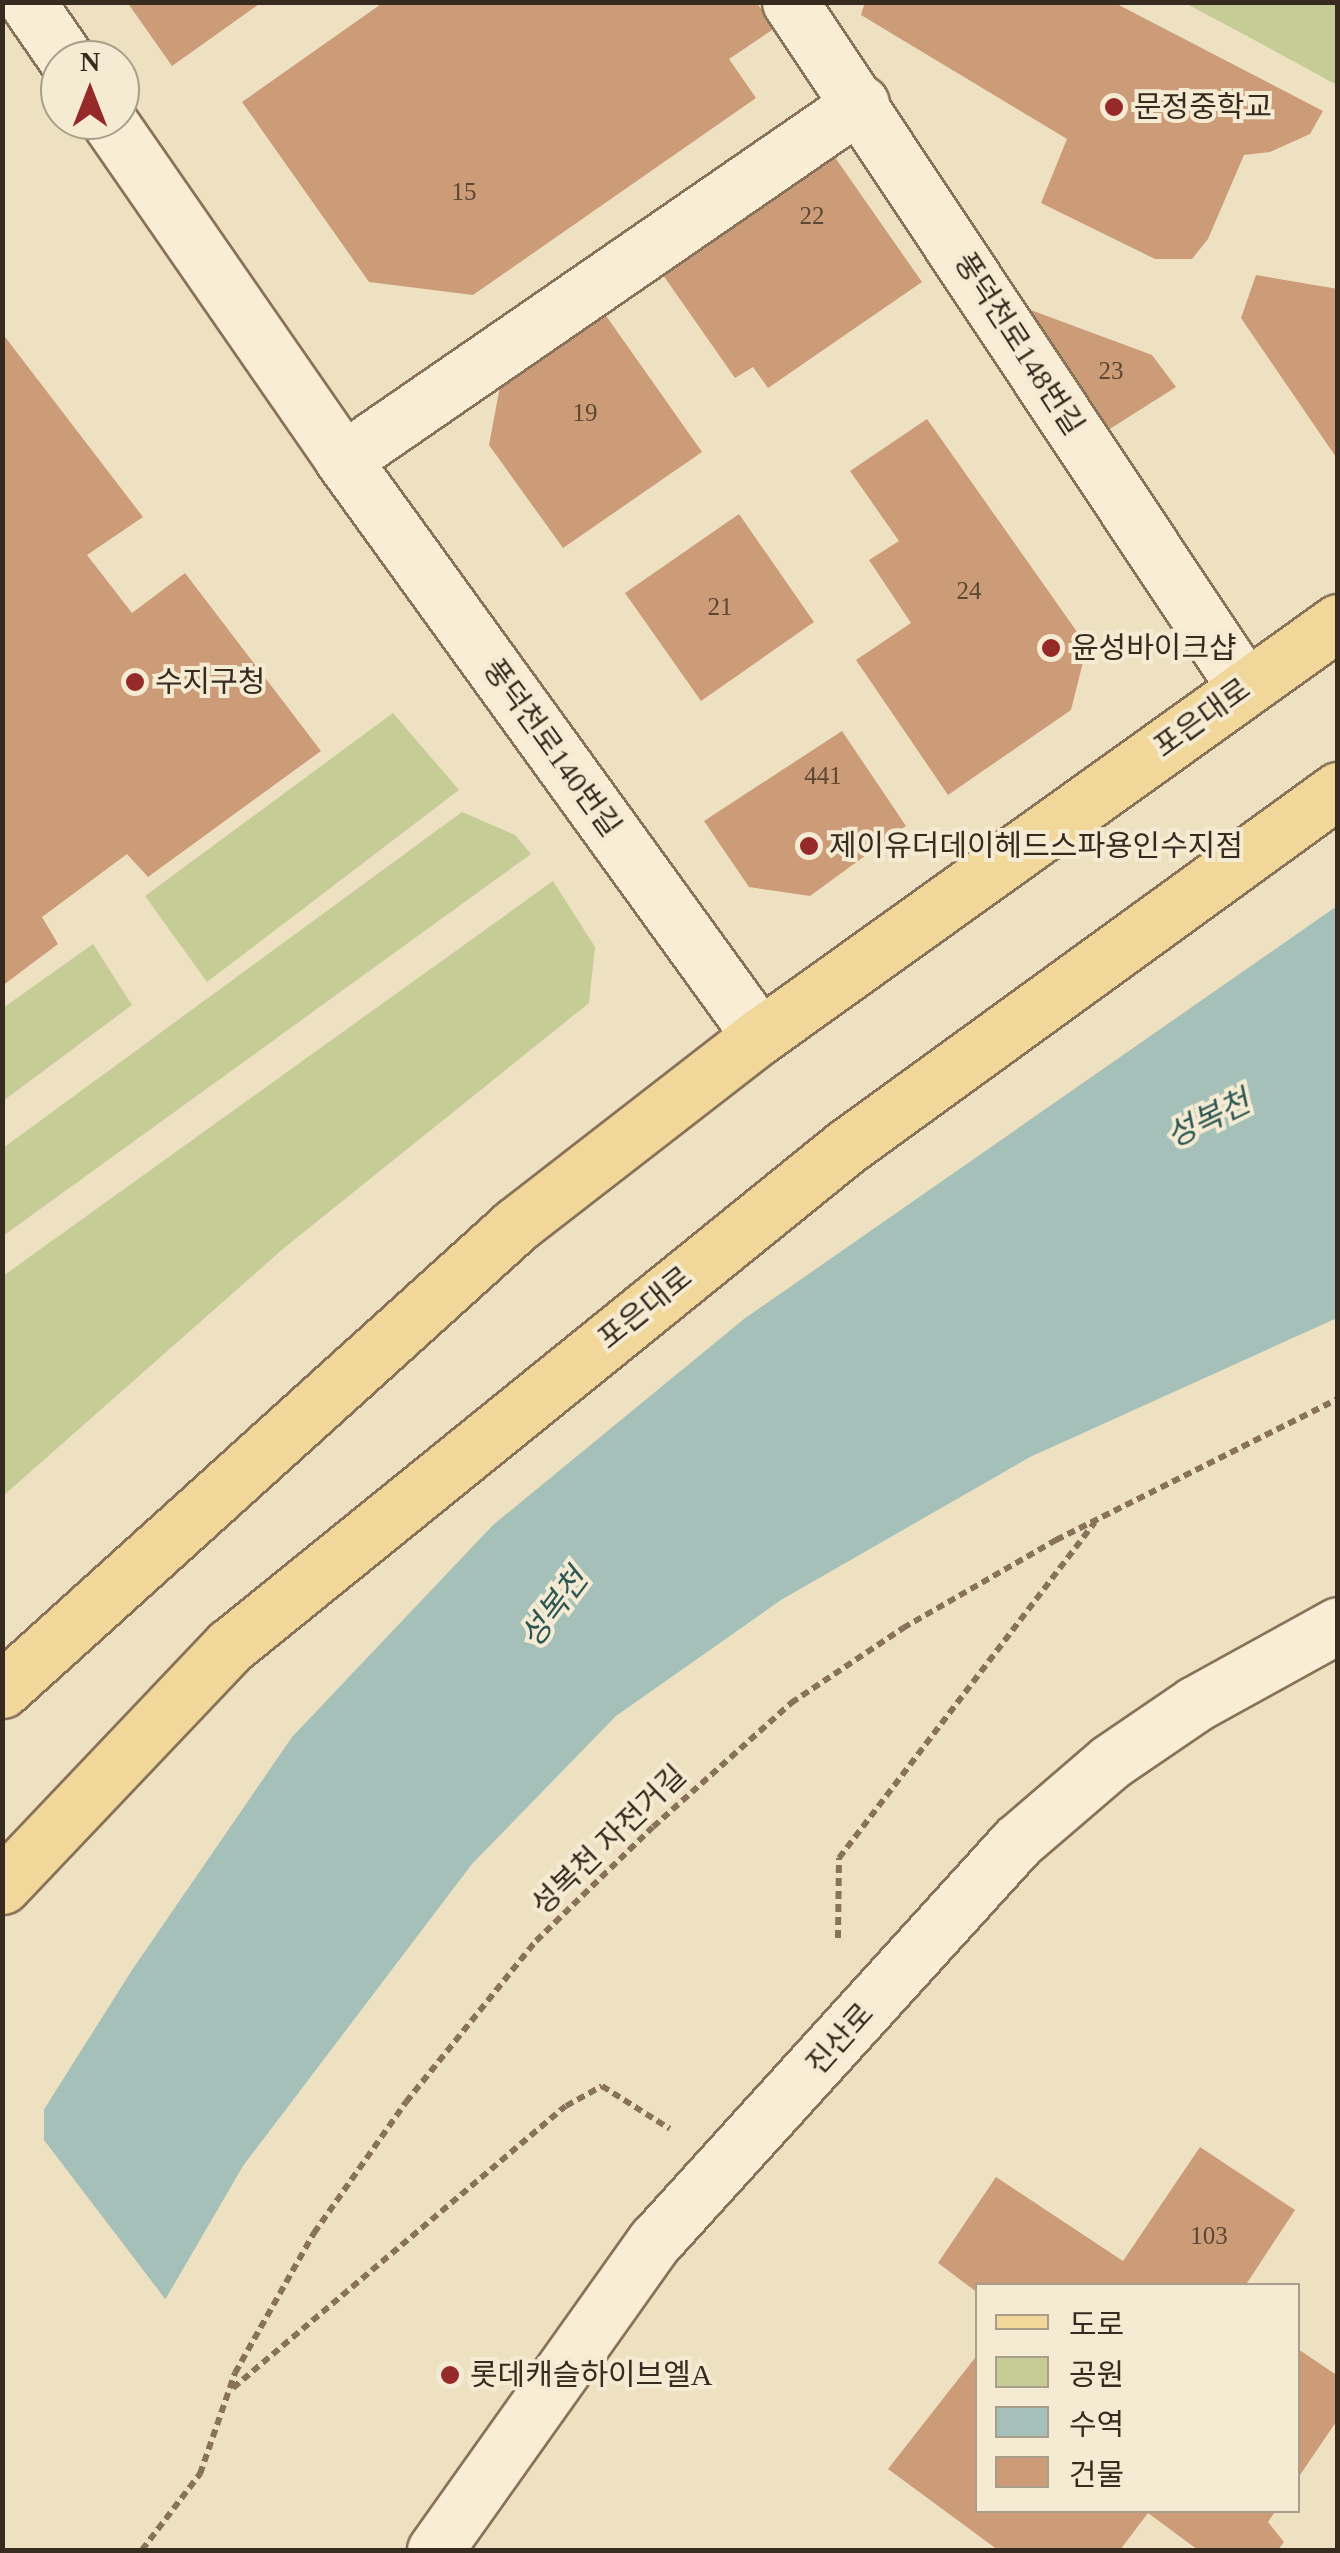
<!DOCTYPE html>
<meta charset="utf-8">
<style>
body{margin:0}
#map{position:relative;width:1340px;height:2553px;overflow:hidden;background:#eee1c2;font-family:"Times New Roman","Noto Sans KR",serif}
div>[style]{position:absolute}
.green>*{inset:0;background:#c5cc96}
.water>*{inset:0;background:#a5c0b8}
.pier>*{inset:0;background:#eee1c2}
.building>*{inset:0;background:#cc9c78}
.path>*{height:6px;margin-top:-3px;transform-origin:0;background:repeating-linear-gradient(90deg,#887259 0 8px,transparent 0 13px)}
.roads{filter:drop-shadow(2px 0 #887259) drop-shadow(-2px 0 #887259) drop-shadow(0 2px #887259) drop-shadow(0 -2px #887259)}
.minor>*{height:55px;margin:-27.5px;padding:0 27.5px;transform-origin:27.5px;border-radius:27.5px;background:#f9eed5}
.tertiary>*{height:55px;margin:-27.5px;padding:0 27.5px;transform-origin:27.5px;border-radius:27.5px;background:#f9eed5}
.primary>*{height:55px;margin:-27.5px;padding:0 27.5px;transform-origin:27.5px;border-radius:27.5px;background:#f1d79a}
.dots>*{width:28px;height:28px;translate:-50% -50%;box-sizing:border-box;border:5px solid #f5ebd2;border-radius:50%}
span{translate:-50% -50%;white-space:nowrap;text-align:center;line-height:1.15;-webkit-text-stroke:8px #f5ebd2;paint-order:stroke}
.number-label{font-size:25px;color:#5c4634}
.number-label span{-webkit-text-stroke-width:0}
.poi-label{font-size:30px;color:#372a1e}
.left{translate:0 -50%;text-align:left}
.street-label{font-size:30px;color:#372a1e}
.water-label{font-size:32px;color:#2d5755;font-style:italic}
.frame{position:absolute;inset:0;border:5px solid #372a1e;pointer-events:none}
.legend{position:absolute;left:975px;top:2283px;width:325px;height:230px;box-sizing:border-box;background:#f5ebd2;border:2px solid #a99e8a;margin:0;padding:12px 18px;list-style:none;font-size:30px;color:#372a1e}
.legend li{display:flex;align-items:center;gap:20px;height:50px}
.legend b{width:50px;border:2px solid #a99e8a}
.north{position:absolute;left:40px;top:40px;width:100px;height:100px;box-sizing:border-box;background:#f5ebd2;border:2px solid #a99e8a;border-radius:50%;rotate:0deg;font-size:28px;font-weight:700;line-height:40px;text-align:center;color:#372a1e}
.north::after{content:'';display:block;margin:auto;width:35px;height:45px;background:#962a2a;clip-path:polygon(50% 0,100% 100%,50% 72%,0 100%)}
</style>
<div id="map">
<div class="green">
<i style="clip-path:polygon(1185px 3px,1337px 3px,1337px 85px,1258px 42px)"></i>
<i style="clip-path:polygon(393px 713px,459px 790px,207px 982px,145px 896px)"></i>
<i style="clip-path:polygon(462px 812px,515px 835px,531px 854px,3px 1236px,3px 1148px)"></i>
<i style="clip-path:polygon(553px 881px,595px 947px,589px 1003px,284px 1248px,3px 1496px,3px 1276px)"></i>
<i style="clip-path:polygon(93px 944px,132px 1005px,3px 1101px,3px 1008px)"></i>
</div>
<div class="water">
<i style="clip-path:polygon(1337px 906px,1337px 1318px,1030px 1457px,781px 1600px,616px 1716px,472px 1864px,243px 2166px,126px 2367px,2px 2550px,2px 2176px,132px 1970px,292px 1737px,493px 1525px,744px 1319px)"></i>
</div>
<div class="pier">
<i style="clip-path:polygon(44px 2099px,44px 2140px,169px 2304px,62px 2497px,15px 2550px,3px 2550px,2px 2166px)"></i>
</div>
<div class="building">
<i style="clip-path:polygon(127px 2px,262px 2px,172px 66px)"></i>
<i style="clip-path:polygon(384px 2px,756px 2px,775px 28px,729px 59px,756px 98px,473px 295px,369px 282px,242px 102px)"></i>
<i style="clip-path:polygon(865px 2px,1113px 2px,1323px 111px,1310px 134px,1270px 152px,1244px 155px,1208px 239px,1192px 259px,1155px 259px,1041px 203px,1067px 139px,861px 15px)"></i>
<i style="clip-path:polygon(834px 156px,922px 282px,768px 388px,753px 367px,735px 378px,663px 275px)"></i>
<i style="clip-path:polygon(1256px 275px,1338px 289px,1338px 460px,1241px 318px)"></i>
<i style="clip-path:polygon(1001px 299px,1152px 355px,1176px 387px,1105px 432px)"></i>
<i style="clip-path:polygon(602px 310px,702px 452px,563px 548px,489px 445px,501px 381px)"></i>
<i style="clip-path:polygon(2px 333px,143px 517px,87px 555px,132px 613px,185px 573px,321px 751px,148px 877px,127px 854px,42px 917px,58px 944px,2px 986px)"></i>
<i style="clip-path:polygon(927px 419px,1087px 646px,1071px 710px,948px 795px,856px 660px,911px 623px,869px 560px,899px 541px,850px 471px)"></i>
<i style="clip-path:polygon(739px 514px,814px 622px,701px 701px,625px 593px)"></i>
<i style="clip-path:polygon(842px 731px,906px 826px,810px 896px,749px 887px,704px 821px)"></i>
<i style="clip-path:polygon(1200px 2147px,1295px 2210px,1245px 2286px,978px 2286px,978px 2293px,938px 2263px,996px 2177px,1123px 2261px)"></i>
<i style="clip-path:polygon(1298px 2349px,1338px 2376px,1338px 2419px,1298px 2478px)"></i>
<i style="clip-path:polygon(978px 2354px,978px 2510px,1276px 2510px,1268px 2522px,1284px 2542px,1278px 2550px,1198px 2550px,1148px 2513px,1120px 2550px,998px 2550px,888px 2469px)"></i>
</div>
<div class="path">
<i style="left:838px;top:1938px;width:80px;rotate:-89.3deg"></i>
<i style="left:839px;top:1858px;width:422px;rotate:-52.7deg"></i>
<i style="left:233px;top:2388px;width:436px;rotate:-40.3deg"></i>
<i style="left:566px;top:2106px;width:41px;rotate:-29.1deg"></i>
<i style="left:602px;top:2086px;width:80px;rotate:32.3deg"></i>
<i style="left:142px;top:2550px;width:96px;rotate:-52.7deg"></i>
<i style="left:200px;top:2474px;width:107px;rotate:-70.9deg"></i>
<i style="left:235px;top:2373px;width:161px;rotate:-60.6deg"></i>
<i style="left:314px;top:2233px;width:160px;rotate:-54.9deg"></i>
<i style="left:406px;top:2102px;width:207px;rotate:-51.1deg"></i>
<i style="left:536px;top:1941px;width:163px;rotate:-44.3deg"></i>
<i style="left:653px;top:1827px;width:186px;rotate:-41.9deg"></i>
<i style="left:791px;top:1703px;width:135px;rotate:-33.8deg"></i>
<i style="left:903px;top:1628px;width:177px;rotate:-29.9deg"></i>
<i style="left:1056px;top:1540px;width:315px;rotate:-26.6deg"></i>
</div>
<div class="roads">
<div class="minor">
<i style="left:27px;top:2px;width:70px;rotate:55.4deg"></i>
<i style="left:790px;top:2px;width:822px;rotate:56.41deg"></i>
<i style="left:108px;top:120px;width:413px;rotate:55.3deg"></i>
<i style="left:343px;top:460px;width:711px;rotate:54.1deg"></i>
<i style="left:343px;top:460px;width:629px;rotate:-34.57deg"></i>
</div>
<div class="tertiary">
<i style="left:435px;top:2550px;width:379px;rotate:-54.6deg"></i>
<i style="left:655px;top:2241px;width:539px;rotate:-47.78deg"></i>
<i style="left:1017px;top:1842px;width:123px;rotate:-40.7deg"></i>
<i style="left:1110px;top:1762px;width:103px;rotate:-34.3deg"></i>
<i style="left:1195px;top:1704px;width:163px;rotate:-28.9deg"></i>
</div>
<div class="primary">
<i style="left:2px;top:1690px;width:693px;rotate:-42.13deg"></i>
<i style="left:516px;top:1225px;width:309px;rotate:-37.8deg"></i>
<i style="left:760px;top:1036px;width:711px;rotate:-35.61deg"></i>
<i style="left:2px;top:1886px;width:331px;rotate:-46.5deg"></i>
<i style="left:230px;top:1646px;width:793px;rotate:-39.01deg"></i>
<i style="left:846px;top:1147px;width:608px;rotate:-35.97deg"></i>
</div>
</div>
<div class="dots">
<i style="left:1114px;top:107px;background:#962a2a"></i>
<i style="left:1051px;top:648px;background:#962a2a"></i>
<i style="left:135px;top:682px;background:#962a2a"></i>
<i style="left:809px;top:846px;background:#962a2a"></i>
<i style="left:450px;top:2375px;background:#962a2a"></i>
</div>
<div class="number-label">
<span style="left:464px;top:192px">15</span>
<span style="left:812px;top:216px">22</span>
<span style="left:1111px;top:371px">23</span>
<span style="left:585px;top:413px">19</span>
<span style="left:969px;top:591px">24</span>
<span style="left:720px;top:607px">21</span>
<span style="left:823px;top:776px">441</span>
<span style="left:1209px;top:2236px">103</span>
</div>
<div class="poi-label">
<span class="left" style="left:1134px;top:107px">문정중학교</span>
<span class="left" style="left:1071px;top:648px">윤성바이크샵</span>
<span class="left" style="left:155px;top:682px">수지구청</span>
<span class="left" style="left:829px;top:846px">제이유더데이헤드스파용인수지점</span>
<span class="left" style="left:470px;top:2375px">롯데캐슬하이브엘A</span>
</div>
<div class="street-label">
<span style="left:1019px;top:344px;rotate:57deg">풍덕천로148번길</span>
<span style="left:1202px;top:718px;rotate:-36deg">포은대로</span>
<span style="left:552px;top:748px;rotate:54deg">풍덕천로140번길</span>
<span style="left:645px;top:1308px;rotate:-39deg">포은대로</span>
<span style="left:609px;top:1840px;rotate:-44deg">성복천 자전거길</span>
<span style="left:840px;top:2039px;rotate:-48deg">진산로</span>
</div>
<div class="water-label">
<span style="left:1208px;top:1119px;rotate:-26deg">성복천</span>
<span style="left:554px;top:1608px;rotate:-53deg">성복천</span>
</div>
<div class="frame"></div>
<ul class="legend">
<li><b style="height:12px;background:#f1d79a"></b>도로</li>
<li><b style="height:28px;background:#c5cc96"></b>공원</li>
<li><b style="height:28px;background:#a5c0b8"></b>수역</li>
<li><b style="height:28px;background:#cc9c78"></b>건물</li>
</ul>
<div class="north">N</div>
</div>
